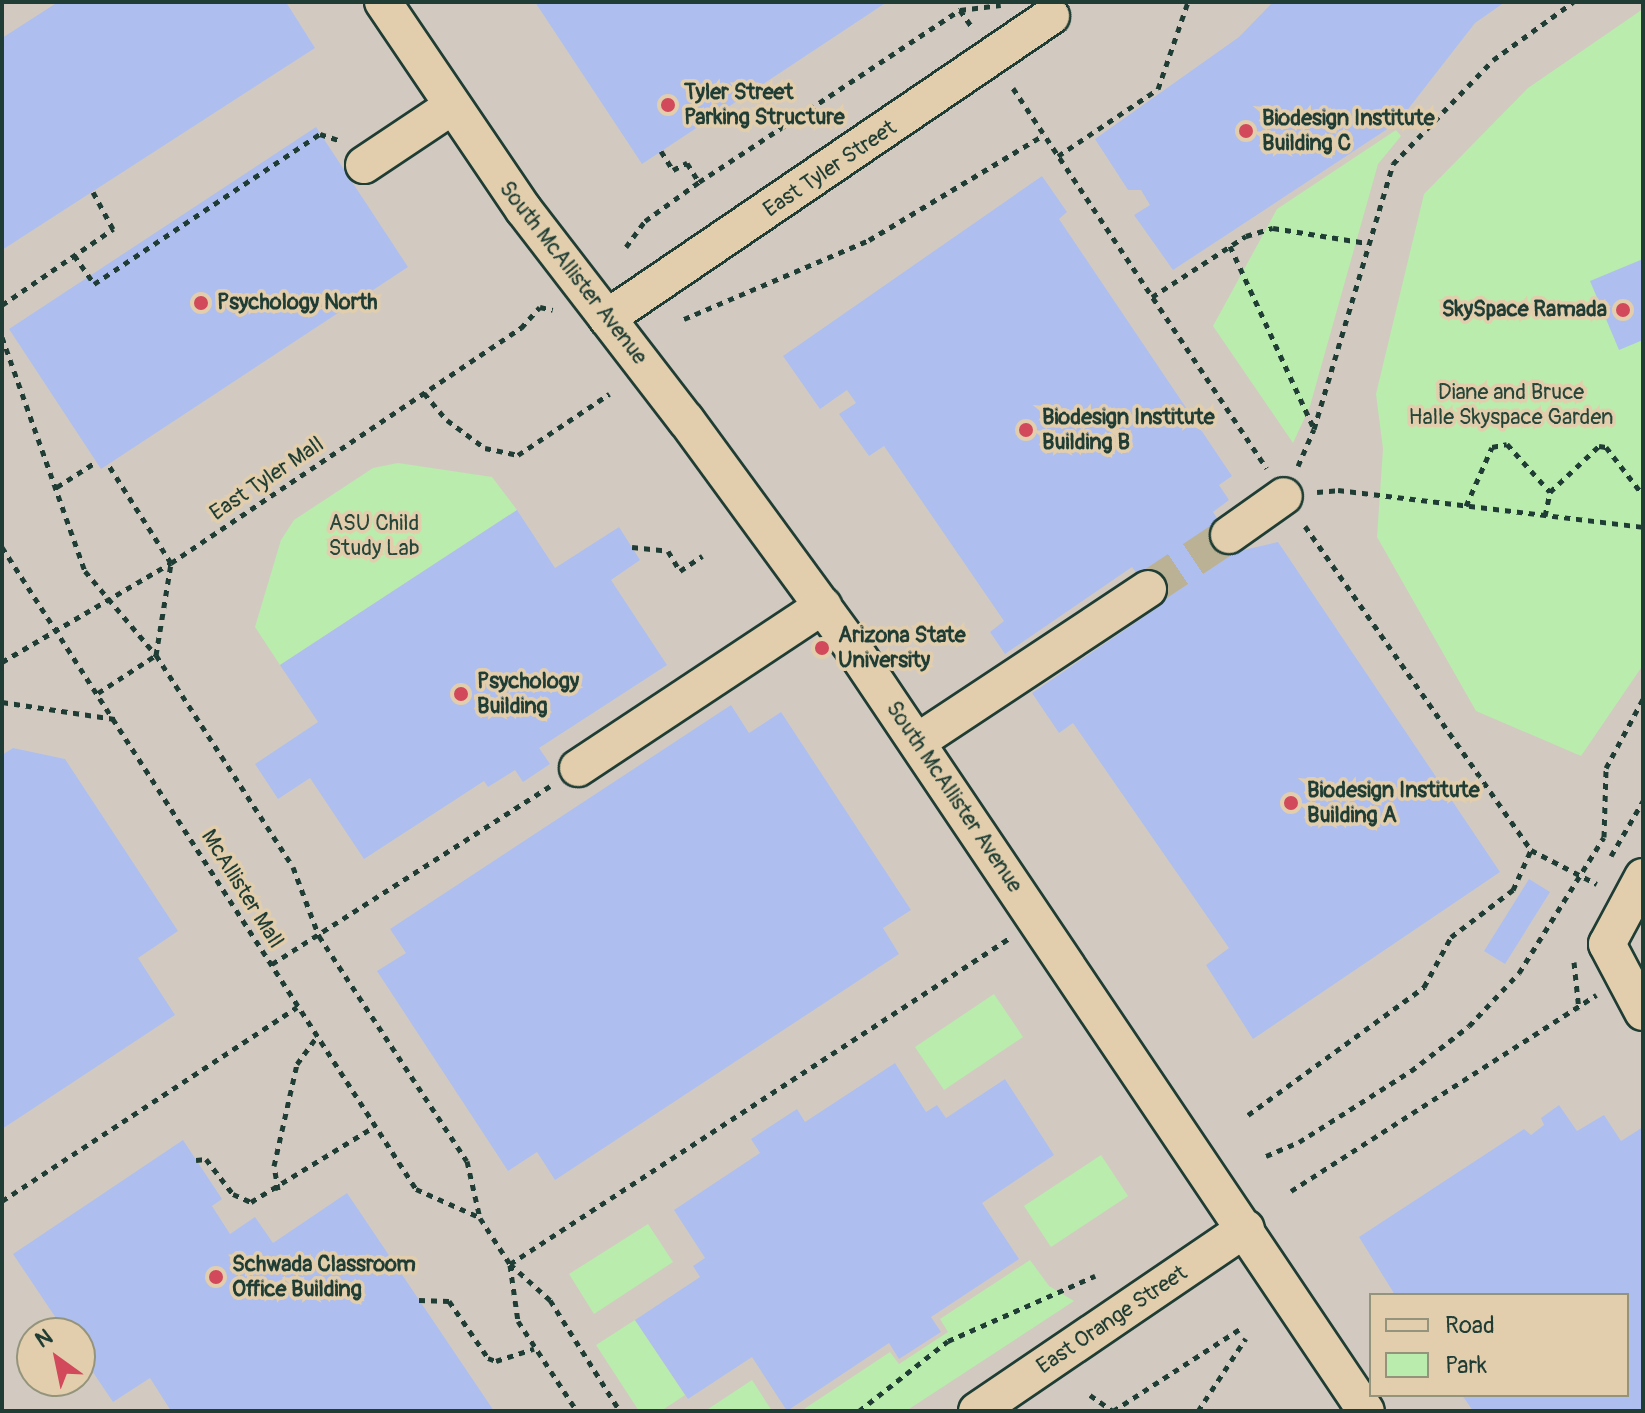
<!DOCTYPE html>
<style>
body{margin:0}
#map{position:relative;width:1645px;height:1413px;overflow:hidden;background:#e2ceac;font-family:Pangolin,sans-serif}
div>[style]{position:absolute}
.built>*{inset:0;background:#d2cac0}
.green>*{inset:0;background:#b9ecad}
.building>*{inset:0;background:#aebfef}
.minor-tunnel>*{height:36px;margin-top:-18px;transform-origin:0;background:repeating-linear-gradient(90deg,#bbb194 0 36px,transparent 0 54px)}
.path>*{height:5px;margin-top:-2.5px;transform-origin:0;background:repeating-linear-gradient(90deg,#1f3d34 0 6px,transparent 0 12px)}
.roads{filter:drop-shadow(2px 0 #1f3d34) drop-shadow(-2px 0 #1f3d34) drop-shadow(0 2px #1f3d34) drop-shadow(0 -2px #1f3d34)}
.minor>*{height:36px;margin:-18px;padding:0 18px;transform-origin:18px;border-radius:18px;background:#e2ceac}
.dots>*{width:22px;height:22px;translate:-50% -50%;box-sizing:border-box;border:4px solid #e2ceac;border-radius:50%}
span{translate:-50% -50%;white-space:nowrap;text-align:center;line-height:1.15;-webkit-text-stroke:7px #e2ceac;paint-order:stroke}
.poi-label{font-size:22px;color:#1f3d34;font-weight:700}
.left{translate:0 -50%;text-align:left}
.right{translate:-100% -50%;text-align:right}
.street-label{font-size:22px;color:#1f3d34}
.park-label{font-size:22px;color:#27463a}
.frame{position:absolute;inset:0;border:4px solid #1f3d34;pointer-events:none}
.legend{position:absolute;left:1369px;top:1293px;width:260px;height:104px;box-sizing:border-box;background:#e2ceac;border:2px solid #94947c;margin:0;padding:10px 14px;list-style:none;font-size:24px;color:#1f3d34}
.legend li{display:flex;align-items:center;gap:16px;height:40px}
.legend b{width:40px;border:2px solid #94947c}
.north{position:absolute;left:16px;top:1317px;width:80px;height:80px;box-sizing:border-box;background:#e2ceac;border:2px solid #94947c;border-radius:50%;rotate:327deg;font-size:22px;font-weight:700;line-height:32px;text-align:center;color:#1f3d34}
.north::after{content:'';display:block;margin:auto;width:28px;height:36px;background:#d1495b;clip-path:polygon(50% 0,100% 100%,50% 72%,0 100%)}
</style>
<div id="map">
<div class="built">
<i style="clip-path:polygon(evenodd,2px 2px,1643px 2px,1643px 1411px,2px 1411px,2px 2px,1371px 1295px,1627px 1295px,1627px 1395px,1371px 1395px,1371px 1295px,2px 2px,32px 1333px,80px 1333px,80px 1381px,32px 1381px,32px 1333px)"></i>
</div>
<div class="green">
<i style="clip-path:polygon(1643px 9px,1643px 665px,1581px 756px,1476px 711px,1377px 537px,1383px 449px,1376px 394px,1424px 194px,1528px 88px)"></i>
<i style="clip-path:polygon(1396px 130px,1401px 136px,1378px 164px,1310px 406px,1293px 443px,1213px 326px,1277px 209px)"></i>
<i style="clip-path:polygon(398px 463px,492px 477px,517px 510px,280px 665px,255px 627px,281px 540px,294px 520px,373px 468px)"></i>
<i style="clip-path:polygon(994px 994px,1023px 1037px,944px 1090px,915px 1047px)"></i>
<i style="clip-path:polygon(1101px 1155px,1128px 1196px,1051px 1247px,1024px 1206px)"></i>
<i style="clip-path:polygon(648px 1224px,673px 1262px,594px 1314px,569px 1274px)"></i>
<i style="clip-path:polygon(1030px 1260px,1049px 1286px,1074px 1301px,906px 1411px,801px 1411px,890px 1352px,899px 1364px,948px 1332px,940px 1319px)"></i>
<i style="clip-path:polygon(635px 1320px,685px 1395px,661px 1411px,639px 1411px,596px 1345px)"></i>
<i style="clip-path:polygon(752px 1380px,772px 1411px,705px 1411px)"></i>
</div>
<div class="building">
<i style="clip-path:polygon(58px 2px,286px 2px,315px 48px,2px 250px,2px 38px)"></i>
<i style="clip-path:polygon(535px 2px,887px 2px,642px 164px)"></i>
<i style="clip-path:polygon(1273px 2px,1505px 2px,1475px 23px,1398px 122px,1173px 270px,1134px 215px,1150px 205px,1141px 190px,1128px 190px,1095px 139px,1239px 37px)"></i>
<i style="clip-path:polygon(316px 127px,408px 267px,101px 469px,9px 329px)"></i>
<i style="clip-path:polygon(1042px 176px,1067px 212px,1059px 219px,1232px 476px,1219px 485px,1229px 500px,1213px 512px,1239px 551px,1278px 542px,1500px 872px,1253px 1039px,1206px 965px,1229px 948px,1073px 723px,1059px 733px,1032px 693px,1160px 606px,1148px 589px,1132px 567px,1005px 654px,990px 632px,1004px 621px,884px 446px,869px 456px,839px 414px,856px 403px,847px 390px,820px 409px,783px 356px)"></i>
<i style="clip-path:polygon(1643px 259px,1643px 340px,1619px 350px,1590px 281px)"></i>
<i style="clip-path:polygon(517px 510px,555px 568px,619px 527px,640px 560px,611px 580px,667px 665px,539px 748px,550px 764px,523px 782px,515px 770px,488px 787px,484px 781px,364px 859px,310px 778px,278px 799px,255px 764px,318px 722px,280px 665px)"></i>
<i style="clip-path:polygon(731px 705px,749px 733px,781px 712px,911px 910px,883px 928px,899px 954px,555px 1180px,537px 1152px,508px 1171px,377px 971px,406px 953px,390px 929px)"></i>
<i style="clip-path:polygon(13px 748px,65px 759px,178px 931px,138px 958px,175px 1015px,2px 1129px,2px 755px)"></i>
<i style="clip-path:polygon(1529px 879px,1550px 892px,1505px 964px,1484px 951px)"></i>
<i style="clip-path:polygon(895px 1063px,926px 1112px,937px 1105px,946px 1118px,1005px 1079px,1054px 1155px,982px 1203px,1019px 1259px,931px 1317px,941px 1332px,899px 1359px,889px 1343px,787px 1411px,752px 1357px,688px 1399px,635px 1320px,700px 1277px,693px 1266px,705px 1258px,674px 1210px,760px 1153px,751px 1139px,797px 1109px,805px 1122px)"></i>
<i style="clip-path:polygon(1559px 1105px,1577px 1131px,1604px 1115px,1621px 1141px,1643px 1127px,1643px 1411px,1473px 1411px,1462px 1395px,1627px 1395px,1627px 1295px,1395px 1295px,1359px 1237px,1524px 1129px,1531px 1135px,1544px 1125px,1541px 1118px)"></i>
<i style="clip-path:polygon(183px 1140px,222px 1199px,212px 1206px,230px 1234px,255px 1217px,273px 1243px,347px 1193px,494px 1411px,171px 1411px,150px 1378px,113px 1402px,80px 1353px,80px 1333px,66px 1333px,13px 1254px)"></i>
</div>
<div class="minor-tunnel">
<i style="left:1148px;top:589px;width:97px;rotate:-33.7deg"></i>
</div>
<div class="path">
<i style="left:960px;top:10px;width:21px;rotate:55deg"></i>
<i style="left:1013px;top:88px;width:457px;rotate:56.3deg"></i>
<i style="left:661px;top:151px;width:22px;rotate:58deg"></i>
<i style="left:673px;top:170px;width:16px;rotate:-27deg"></i>
<i style="left:687px;top:163px;width:22px;rotate:58deg"></i>
<i style="left:1058px;top:156px;width:120px;rotate:-33.8deg"></i>
<i style="left:1158px;top:89px;width:92px;rotate:-71deg"></i>
<i style="left:1230px;top:246px;width:201px;rotate:65.3deg"></i>
<i style="left:626px;top:247px;width:32px;rotate:-54deg"></i>
<i style="left:645px;top:221px;width:67px;rotate:-35.8deg"></i>
<i style="left:699px;top:182px;width:313px;rotate:-33.4deg"></i>
<i style="left:960px;top:10px;width:41px;rotate:-7deg"></i>
<i style="left:74px;top:255px;width:35px;rotate:55deg"></i>
<i style="left:94px;top:284px;width:271px;rotate:-33.6deg"></i>
<i style="left:320px;top:134px;width:19px;rotate:18deg"></i>
<i style="left:1152px;top:297px;width:112px;rotate:-33deg"></i>
<i style="left:1246px;top:236px;width:28px;rotate:-17deg"></i>
<i style="left:1273px;top:228px;width:95px;rotate:9.1deg"></i>
<i style="left:2px;top:305px;width:135px;rotate:-34.4deg"></i>
<i style="left:113px;top:229px;width:42px;rotate:-118.4deg"></i>
<i style="left:684px;top:319px;width:201px;rotate:-23.1deg"></i>
<i style="left:869px;top:240px;width:204px;rotate:-31deg"></i>
<i style="left:2px;top:337px;width:248px;rotate:70.5deg"></i>
<i style="left:85px;top:571px;width:110px;rotate:49.8deg"></i>
<i style="left:156px;top:655px;width:252px;rotate:57.1deg"></i>
<i style="left:293px;top:867px;width:74px;rotate:69.4deg"></i>
<i style="left:319px;top:936px;width:269px;rotate:56.7deg"></i>
<i style="left:467px;top:1161px;width:58px;rotate:77.2deg"></i>
<i style="left:480px;top:1218px;width:55px;rotate:56.9deg"></i>
<i style="left:510px;top:1264px;width:54px;rotate:42deg"></i>
<i style="left:550px;top:1300px;width:131px;rotate:57.8deg"></i>
<i style="left:424px;top:393px;width:35px;rotate:50deg"></i>
<i style="left:447px;top:420px;width:47px;rotate:36.4deg"></i>
<i style="left:485px;top:448px;width:34px;rotate:12deg"></i>
<i style="left:518px;top:455px;width:110px;rotate:-33.8deg"></i>
<i style="left:1298px;top:466px;width:40px;rotate:-66.6deg"></i>
<i style="left:1314px;top:429px;width:277px;rotate:-73.4deg"></i>
<i style="left:1393px;top:164px;width:144px;rotate:-46.1deg"></i>
<i style="left:1493px;top:60px;width:99px;rotate:-35.9deg"></i>
<i style="left:57px;top:487px;width:46px;rotate:-32.7deg"></i>
<i style="left:1317px;top:492px;width:21px;rotate:-5deg"></i>
<i style="left:1338px;top:490px;width:307px;rotate:6.9deg"></i>
<i style="left:1466px;top:506px;width:64px;rotate:-66.2deg"></i>
<i style="left:1492px;top:447px;width:15px;rotate:-11deg"></i>
<i style="left:1507px;top:444px;width:64px;rotate:48.1deg"></i>
<i style="left:1550px;top:492px;width:67px;rotate:-43.2deg"></i>
<i style="left:1599px;top:446px;width:7px;rotate:8deg"></i>
<i style="left:1606px;top:447px;width:61px;rotate:52.4deg"></i>
<i style="left:1545px;top:516px;width:25px;rotate:-78deg"></i>
<i style="left:1305px;top:526px;width:395px;rotate:55.1deg"></i>
<i style="left:2px;top:547px;width:764px;rotate:57.18deg"></i>
<i style="left:416px;top:1189px;width:69px;rotate:24deg"></i>
<i style="left:632px;top:547px;width:36px;rotate:6deg"></i>
<i style="left:668px;top:551px;width:23px;rotate:59deg"></i>
<i style="left:680px;top:571px;width:27px;rotate:-34deg"></i>
<i style="left:2px;top:662px;width:196px;rotate:-30.4deg"></i>
<i style="left:171px;top:563px;width:422px;rotate:-33.9deg"></i>
<i style="left:521px;top:328px;width:28px;rotate:-48deg"></i>
<i style="left:540px;top:307px;width:13px;rotate:13deg"></i>
<i style="left:98px;top:693px;width:69px;rotate:-33.2deg"></i>
<i style="left:156px;top:655px;width:93px;rotate:-80.7deg"></i>
<i style="left:171px;top:563px;width:117px;rotate:-122.5deg"></i>
<i style="left:2px;top:702px;width:114px;rotate:8.6deg"></i>
<i style="left:1611px;top:856px;width:64px;rotate:-59.8deg"></i>
<i style="left:1574px;top:962px;width:48px;rotate:84.1deg"></i>
<i style="left:272px;top:964px;width:330px;rotate:-32.6deg"></i>
<i style="left:1248px;top:1115px;width:218px;rotate:-36deg"></i>
<i style="left:1424px;top:987px;width:57px;rotate:-61.6deg"></i>
<i style="left:1451px;top:937px;width:78px;rotate:-37.2deg"></i>
<i style="left:1513px;top:890px;width:44px;rotate:-65.8deg"></i>
<i style="left:1531px;top:850px;width:74px;rotate:27.3deg"></i>
<i style="left:1266px;top:1156px;width:36px;rotate:-23deg"></i>
<i style="left:1299px;top:1142px;width:133px;rotate:-32.4deg"></i>
<i style="left:1411px;top:1071px;width:73px;rotate:-37.8deg"></i>
<i style="left:1469px;top:1026px;width:73px;rotate:-46.7deg"></i>
<i style="left:1519px;top:973px;width:160px;rotate:-58deg"></i>
<i style="left:1604px;top:837px;width:69px;rotate:-88.3deg"></i>
<i style="left:1606px;top:768px;width:78px;rotate:-61.8deg"></i>
<i style="left:196px;top:1160px;width:10px;rotate:-6deg"></i>
<i style="left:206px;top:1159px;width:44px;rotate:52.4deg"></i>
<i style="left:233px;top:1194px;width:20px;rotate:24deg"></i>
<i style="left:251px;top:1202px;width:144px;rotate:-31.4deg"></i>
<i style="left:278px;top:1190px;width:24px;rotate:-99deg"></i>
<i style="left:274px;top:1166px;width:105px;rotate:-77.3deg"></i>
<i style="left:297px;top:1064px;width:32px;rotate:-54deg"></i>
<i style="left:1291px;top:1191px;width:363px;rotate:-32.7deg"></i>
<i style="left:2px;top:1201px;width:353px;rotate:-33.3deg"></i>
<i style="left:510px;top:1264px;width:595px;rotate:-33.13deg"></i>
<i style="left:510px;top:1265px;width:57px;rotate:81.9deg"></i>
<i style="left:518px;top:1321px;width:108px;rotate:56.8deg"></i>
<i style="left:419px;top:1300px;width:30px;rotate:2deg"></i>
<i style="left:449px;top:1301px;width:69px;rotate:55.6deg"></i>
<i style="left:488px;top:1358px;width:9px;rotate:21deg"></i>
<i style="left:496px;top:1361px;width:40px;rotate:-18deg"></i>
<i style="left:1090px;top:1395px;width:28px;rotate:35deg"></i>
<i style="left:1113px;top:1411px;width:155px;rotate:-32.9deg"></i>
<i style="left:859px;top:1411px;width:113px;rotate:-38.2deg"></i>
<i style="left:948px;top:1341px;width:161px;rotate:-23.9deg"></i>
<i style="left:1198px;top:1411px;width:87px;rotate:-56.7deg"></i>
</div>
<div class="roads">
<div class="minor">
<i style="left:383px;top:2px;width:251px;rotate:55.9deg"></i>
<i style="left:524px;top:210px;width:265px;rotate:52.4deg"></i>
<i style="left:686px;top:420px;width:283px;rotate:53.8deg"></i>
<i style="left:853px;top:648px;width:919px;rotate:56.09deg"></i>
<i style="left:364px;top:165px;width:105px;rotate:-33.7deg"></i>
<i style="left:607px;top:318px;width:537px;rotate:-34.22deg"></i>
<i style="left:1229px;top:535px;width:67px;rotate:-35.3deg"></i>
<i style="left:917px;top:742px;width:277px;rotate:-33.5deg"></i>
<i style="left:578px;top:768px;width:294px;rotate:-33.5deg"></i>
<i style="left:1643px;top:877px;width:76px;rotate:118.2deg"></i>
<i style="left:1607px;top:944px;width:77px;rotate:62.1deg"></i>
<i style="left:977px;top:1411px;width:325px;rotate:-34.2deg"></i>
</div>
</div>
<div class="dots">
<i style="left:668px;top:105px;background:#d1495b"></i>
<i style="left:1246px;top:131px;background:#d1495b"></i>
<i style="left:201px;top:303px;background:#d1495b"></i>
<i style="left:1623px;top:310px;background:#d1495b"></i>
<i style="left:1026px;top:430px;background:#d1495b"></i>
<i style="left:822px;top:648px;background:#d1495b"></i>
<i style="left:461px;top:694px;background:#d1495b"></i>
<i style="left:1291px;top:803px;background:#d1495b"></i>
<i style="left:216px;top:1277px;background:#d1495b"></i>
</div>
<div class="poi-label">
<span class="left" style="left:684px;top:105px">Tyler Street<br>Parking Structure</span>
<span class="left" style="left:1262px;top:131px">Biodesign Institute<br>Building C</span>
<span class="left" style="left:217px;top:303px">Psychology North</span>
<span class="right" style="left:1607px;top:310px">SkySpace Ramada</span>
<span class="left" style="left:1042px;top:430px">Biodesign Institute<br>Building B</span>
<span class="left" style="left:838px;top:648px">Arizona State<br>University</span>
<span class="left" style="left:477px;top:694px">Psychology<br>Building</span>
<span class="left" style="left:1307px;top:803px">Biodesign Institute<br>Building A</span>
<span class="left" style="left:232px;top:1277px">Schwada Classroom<br>Office Building</span>
</div>
<div class="street-label">
<span style="left:830px;top:169px;rotate:-34deg">East Tyler Street</span>
<span style="left:573px;top:273px;rotate:52deg">South McAllister Avenue</span>
<span style="left:267px;top:479px;rotate:-34deg">East Tyler Mall</span>
<span style="left:954px;top:797px;rotate:56deg">South McAllister Avenue</span>
<span style="left:242px;top:889px;rotate:58deg">McAllister Mall</span>
<span style="left:1112px;top:1320px;rotate:-34deg">East Orange Street</span>
</div>
<div class="park-label">
<span style="left:1511px;top:405px">Diane and Bruce<br>Halle Skyspace Garden</span>
<span style="left:374px;top:536px">ASU Child<br>Study Lab</span>
</div>
<div class="frame"></div>
<ul class="legend">
<li><b style="height:10px;background:#e2ceac"></b>Road</li>
<li><b style="height:22px;background:#b9ecad"></b>Park</li>
</ul>
<div class="north">N</div>
</div>
